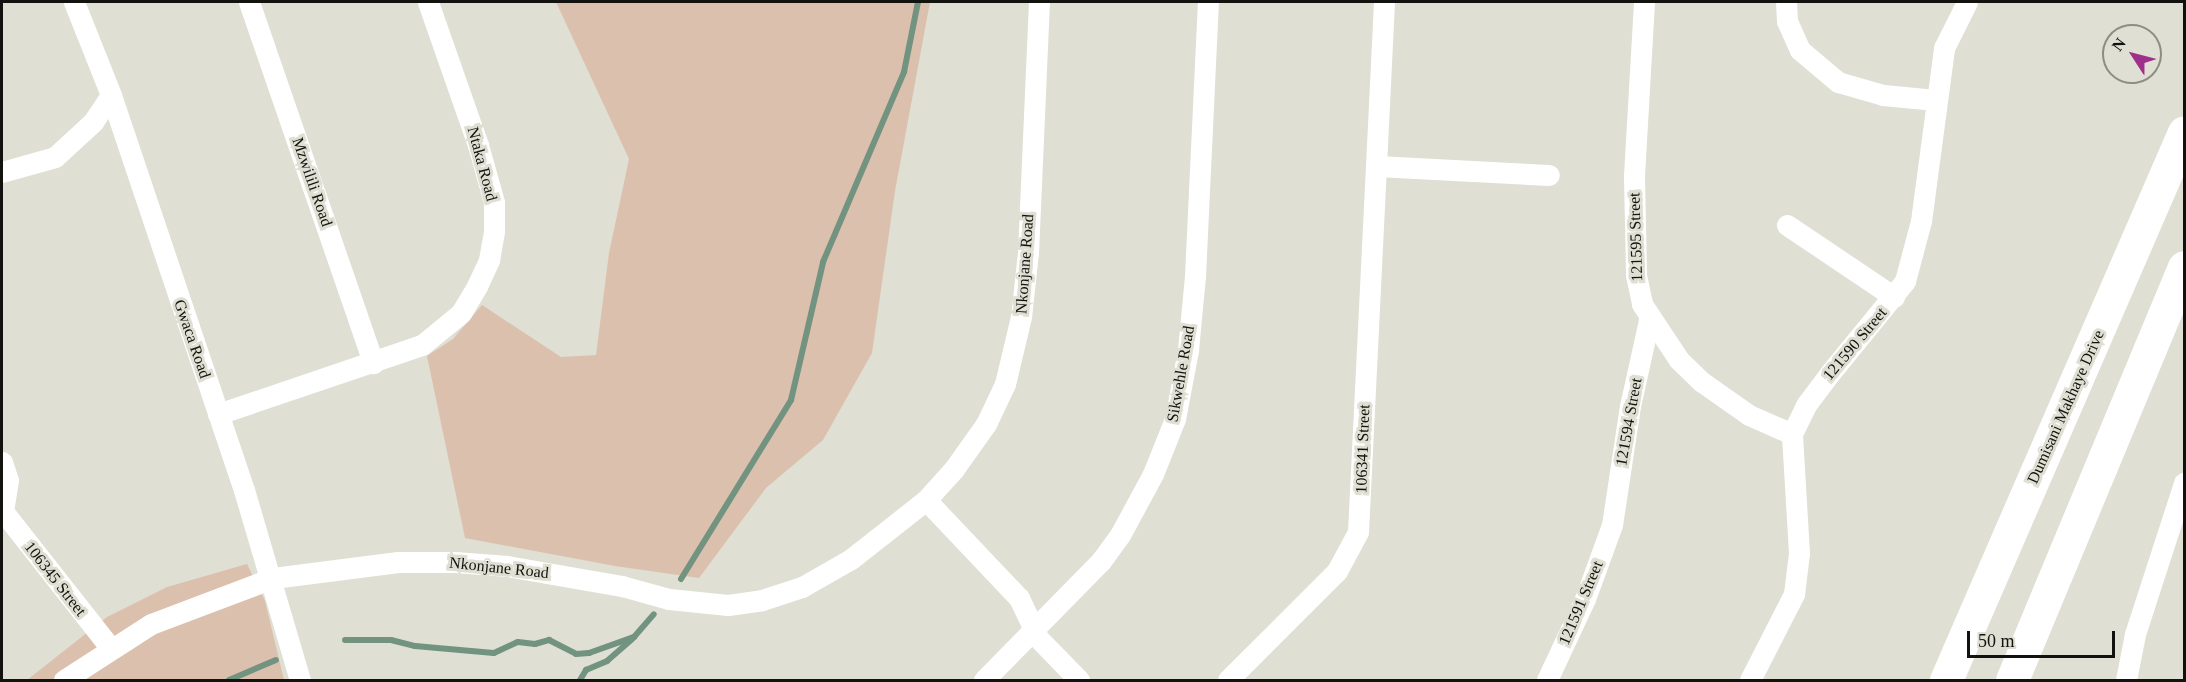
<!DOCTYPE html>
<style>
body{margin:0}
#map{position:relative;width:2186px;height:682px;overflow:hidden;background:#dfdfd3;font-family:Georgia,serif}
div>[style]{position:absolute}
.green>*{inset:0;background:#dcc0ae}
.stream>*{height:6px;margin:-3px;padding:0 3px;transform-origin:3px;border-radius:3px;background:#729380}
.minor>*{height:21px;margin:-10.5px;padding:0 10.5px;transform-origin:10.5px;border-radius:10.5px;background:#fff}
.primary>*{height:33px;margin:-16.5px;padding:0 16.5px;transform-origin:16.5px;border-radius:16.5px;background:#fff}
span{translate:-50% -50%;white-space:nowrap;text-align:center;line-height:1.15;-webkit-text-stroke:6px #dfdfd3;paint-order:stroke}
.street-label{font-size:16px;color:#12120e}
.frame{position:absolute;inset:0;border:3px solid #12120e;pointer-events:none}
.north{position:absolute;left:2102px;top:24px;width:60px;height:60px;box-sizing:border-box;background:#dfdfd3;border:2px solid #8d8d84;border-radius:50%;rotate:306deg;font-size:16px;font-weight:700;line-height:24px;text-align:center;color:#12120e}
.north::after{content:'';display:block;margin:auto;width:21px;height:27px;background:#a02f8c;clip-path:polygon(50% 0,100% 100%,50% 72%,0 100%)}
.scale{position:absolute;left:1967px;top:631px;width:148px;height:27px;box-sizing:border-box;border:3px solid #12120e;border-top:0;padding-left:8px;font-size:18px;line-height:21px;white-space:nowrap;color:#12120e;-webkit-text-stroke:4px #dfdfd3;paint-order:stroke}
</style>
<div id="map">
<div class="green">
<i style="clip-path:polygon(556px 2px,930px 2px,895px 191px,872px 353px,823px 440px,766px 488px,699px 578px,615px 566px,465px 538px,427px 356px,453px 339px,482px 305px,561px 357px,596px 355px,609px 253px,629px 159px)"></i>
<i style="clip-path:polygon(247px 564px,265px 601px,284px 680px,27px 680px,107px 617px,167px 587px)"></i>
</div>
<div class="stream">
<i style="left:681px;top:579px;width:210px;rotate:-58.4deg"></i>
<i style="left:791px;top:400px;width:142px;rotate:-76.9deg"></i>
<i style="left:823px;top:262px;width:207px;rotate:-66.9deg"></i>
<i style="left:904px;top:72px;width:71px;rotate:-78.7deg"></i>
<i style="left:345px;top:640px;width:46px"></i>
<i style="left:391px;top:640px;width:25px;rotate:14deg"></i>
<i style="left:415px;top:646px;width:79px;rotate:5.1deg"></i>
<i style="left:494px;top:653px;width:26px;rotate:-25deg"></i>
<i style="left:518px;top:642px;width:17px;rotate:7deg"></i>
<i style="left:535px;top:644px;width:15px;rotate:-16deg"></i>
<i style="left:549px;top:640px;width:30px;rotate:27deg"></i>
<i style="left:576px;top:654px;width:13px;rotate:-4deg"></i>
<i style="left:589px;top:653px;width:48px;rotate:-19.6deg"></i>
<i style="left:634px;top:637px;width:30px;rotate:-49deg"></i>
<i style="left:229px;top:680px;width:51px;rotate:-23.1deg"></i>
<i style="left:580px;top:680px;width:12px;rotate:-59deg"></i>
<i style="left:586px;top:670px;width:23px;rotate:-23deg"></i>
<i style="left:607px;top:661px;width:33px;rotate:-41deg"></i>
</div>
<div class="minor">
<i style="left:74px;top:2px;width:100px;rotate:68.3deg"></i>
<i style="left:111px;top:95px;width:417px;rotate:71.4deg"></i>
<i style="left:244px;top:490px;width:198px;rotate:73.6deg"></i>
<i style="left:249px;top:2px;width:382px;rotate:71deg"></i>
<i style="left:1644px;top:2px;width:175px;rotate:93.3deg"></i>
<i style="left:1634px;top:177px;width:98px;rotate:88.8deg"></i>
<i style="left:1636px;top:275px;width:30px;rotate:78deg"></i>
<i style="left:1642px;top:304px;width:67px;rotate:56.5deg"></i>
<i style="left:1679px;top:360px;width:32px;rotate:44deg"></i>
<i style="left:1702px;top:382px;width:57px;rotate:35.1deg"></i>
<i style="left:1749px;top:415px;width:47px;rotate:23.8deg"></i>
<i style="left:1786px;top:2px;width:19px;rotate:87deg"></i>
<i style="left:1787px;top:21px;width:32px;rotate:66deg"></i>
<i style="left:1800px;top:50px;width:50px;rotate:40.1deg"></i>
<i style="left:1838px;top:82px;width:47px;rotate:16.1deg"></i>
<i style="left:1883px;top:95px;width:53px;rotate:5.4deg"></i>
<i style="left:1377px;top:166px;width:172px;rotate:3deg"></i>
<i style="left:2px;top:172px;width:55px;rotate:-15.8deg"></i>
<i style="left:55px;top:157px;width:52px;rotate:-42.6deg"></i>
<i style="left:93px;top:122px;width:32px;rotate:-56deg"></i>
<i style="left:1787px;top:225px;width:129px;rotate:33.9deg"></i>
<i style="left:218px;top:414px;width:215px;rotate:-18.7deg"></i>
<i style="left:422px;top:345px;width:50px;rotate:-39.4deg"></i>
<i style="left:461px;top:313px;width:31px;rotate:-59deg"></i>
<i style="left:477px;top:286px;width:29px;rotate:-65deg"></i>
<i style="left:489px;top:260px;width:29px;rotate:-80deg"></i>
<i style="left:494px;top:231px;width:29px;rotate:-90deg"></i>
<i style="left:494px;top:202px;width:59px;rotate:-105.7deg"></i>
<i style="left:478px;top:145px;width:151px;rotate:-109.3deg"></i>
<i style="left:2px;top:462px;width:19px;rotate:72deg"></i>
<i style="left:8px;top:480px;width:33px;rotate:99deg"></i>
<i style="left:926px;top:500px;width:135px;rotate:46.5deg"></i>
<i style="left:1019px;top:598px;width:44px;rotate:64.6deg"></i>
<i style="left:1038px;top:638px;width:59px;rotate:45.7deg"></i>
<i style="left:2px;top:510px;width:174px;rotate:51.8deg"></i>
<i style="left:64px;top:680px;width:103px;rotate:-32.8deg"></i>
<i style="left:151px;top:624px;width:130px;rotate:-20.7deg"></i>
<i style="left:273px;top:578px;width:126px;rotate:-7.3deg"></i>
<i style="left:398px;top:562px;width:57px"></i>
<i style="left:455px;top:562px;width:52px;rotate:4.4deg"></i>
<i style="left:507px;top:566px;width:117px;rotate:9.9deg"></i>
<i style="left:622px;top:586px;width:49px;rotate:15.5deg"></i>
<i style="left:669px;top:599px;width:59px;rotate:5.8deg"></i>
<i style="left:728px;top:605px;width:34px;rotate:-8deg"></i>
<i style="left:762px;top:600px;width:42px;rotate:-18deg"></i>
<i style="left:802px;top:587px;width:56px;rotate:-29.7deg"></i>
<i style="left:851px;top:559px;width:95px;rotate:-38.2deg"></i>
<i style="left:926px;top:500px;width:42px;rotate:-47.9deg"></i>
<i style="left:954px;top:469px;width:55px;rotate:-54.6deg"></i>
<i style="left:986px;top:424px;width:44px;rotate:-64.6deg"></i>
<i style="left:1005px;top:384px;width:69px;rotate:-76.6deg"></i>
<i style="left:1021px;top:317px;width:64px;rotate:-83.8deg"></i>
<i style="left:1028px;top:253px;width:251px;rotate:-87.5deg"></i>
<i style="left:984px;top:680px;width:167px;rotate:-45.5deg"></i>
<i style="left:1101px;top:561px;width:32px;rotate:-54deg"></i>
<i style="left:1120px;top:535px;width:69px;rotate:-61.6deg"></i>
<i style="left:1153px;top:474px;width:59px;rotate:-68.2deg"></i>
<i style="left:1175px;top:419px;width:70px;rotate:-79.3deg"></i>
<i style="left:1188px;top:350px;width:74px;rotate:-84.6deg"></i>
<i style="left:1195px;top:276px;width:274px;rotate:-87.3deg"></i>
<i style="left:1228px;top:680px;width:154px;rotate:-45deg"></i>
<i style="left:1337px;top:571px;width:44px;rotate:-61.7deg"></i>
<i style="left:1358px;top:532px;width:531px;rotate:-87.19deg"></i>
<i style="left:1547px;top:680px;width:89px;rotate:-64.9deg"></i>
<i style="left:1585px;top:599px;width:79px;rotate:-70deg"></i>
<i style="left:1612px;top:525px;width:120px;rotate:-81.4deg"></i>
<i style="left:1630px;top:406px;width:88px;rotate:-77.5deg"></i>
<i style="left:1750px;top:680px;width:97px;rotate:-62.9deg"></i>
<i style="left:1794px;top:594px;width:41px;rotate:-83deg"></i>
<i style="left:1799px;top:553px;width:119px;rotate:-93.4deg"></i>
<i style="left:1792px;top:434px;width:32px;rotate:-64deg"></i>
<i style="left:1806px;top:405px;width:40px;rotate:-53deg"></i>
<i style="left:1830px;top:373px;width:119px;rotate:-50.8deg"></i>
<i style="left:1905px;top:281px;width:62px;rotate:-75.1deg"></i>
<i style="left:1921px;top:221px;width:175px;rotate:-82.4deg"></i>
<i style="left:1944px;top:48px;width:51px;rotate:-63.4deg"></i>
<i style="left:2126px;top:680px;width:47px;rotate:-78.9deg"></i>
<i style="left:2135px;top:634px;width:159px;rotate:-72deg"></i>
</div>
<div class="primary">
<i style="left:1946px;top:680px;width:597px;rotate:-66.52deg"></i>
<i style="left:2012px;top:680px;width:447px;rotate:-67.4deg"></i>
</div>
<div class="street-label">
<span style="left:482px;top:164px;rotate:75deg">Ntaka Road</span>
<span style="left:312px;top:182px;rotate:71deg">Mzwilili Road</span>
<span style="left:1636px;top:237px;rotate:-92deg">121595 Street</span>
<span style="left:1025px;top:264px;rotate:-86deg">Nkonjane Road</span>
<span style="left:192px;top:339px;rotate:71deg">Gwaca Road</span>
<span style="left:1855px;top:344px;rotate:-50deg">121590 Street</span>
<span style="left:1181px;top:374px;rotate:-80deg">Sikwehle Road</span>
<span style="left:2066px;top:407px;rotate:-66deg">Dumisani Makhaye Drive</span>
<span style="left:1629px;top:422px;rotate:-80deg">121594 Street</span>
<span style="left:1363px;top:449px;rotate:-88deg">106341 Street</span>
<span style="left:499px;top:568px;rotate:6deg">Nkonjane Road</span>
<span style="left:55px;top:579px;rotate:52deg">106345 Street</span>
<span style="left:1581px;top:603px;rotate:-67deg">121591 Street</span>
</div>
<div class="frame"></div>
<div class="north">N</div>
<div class="scale">50 m</div>
</div>
